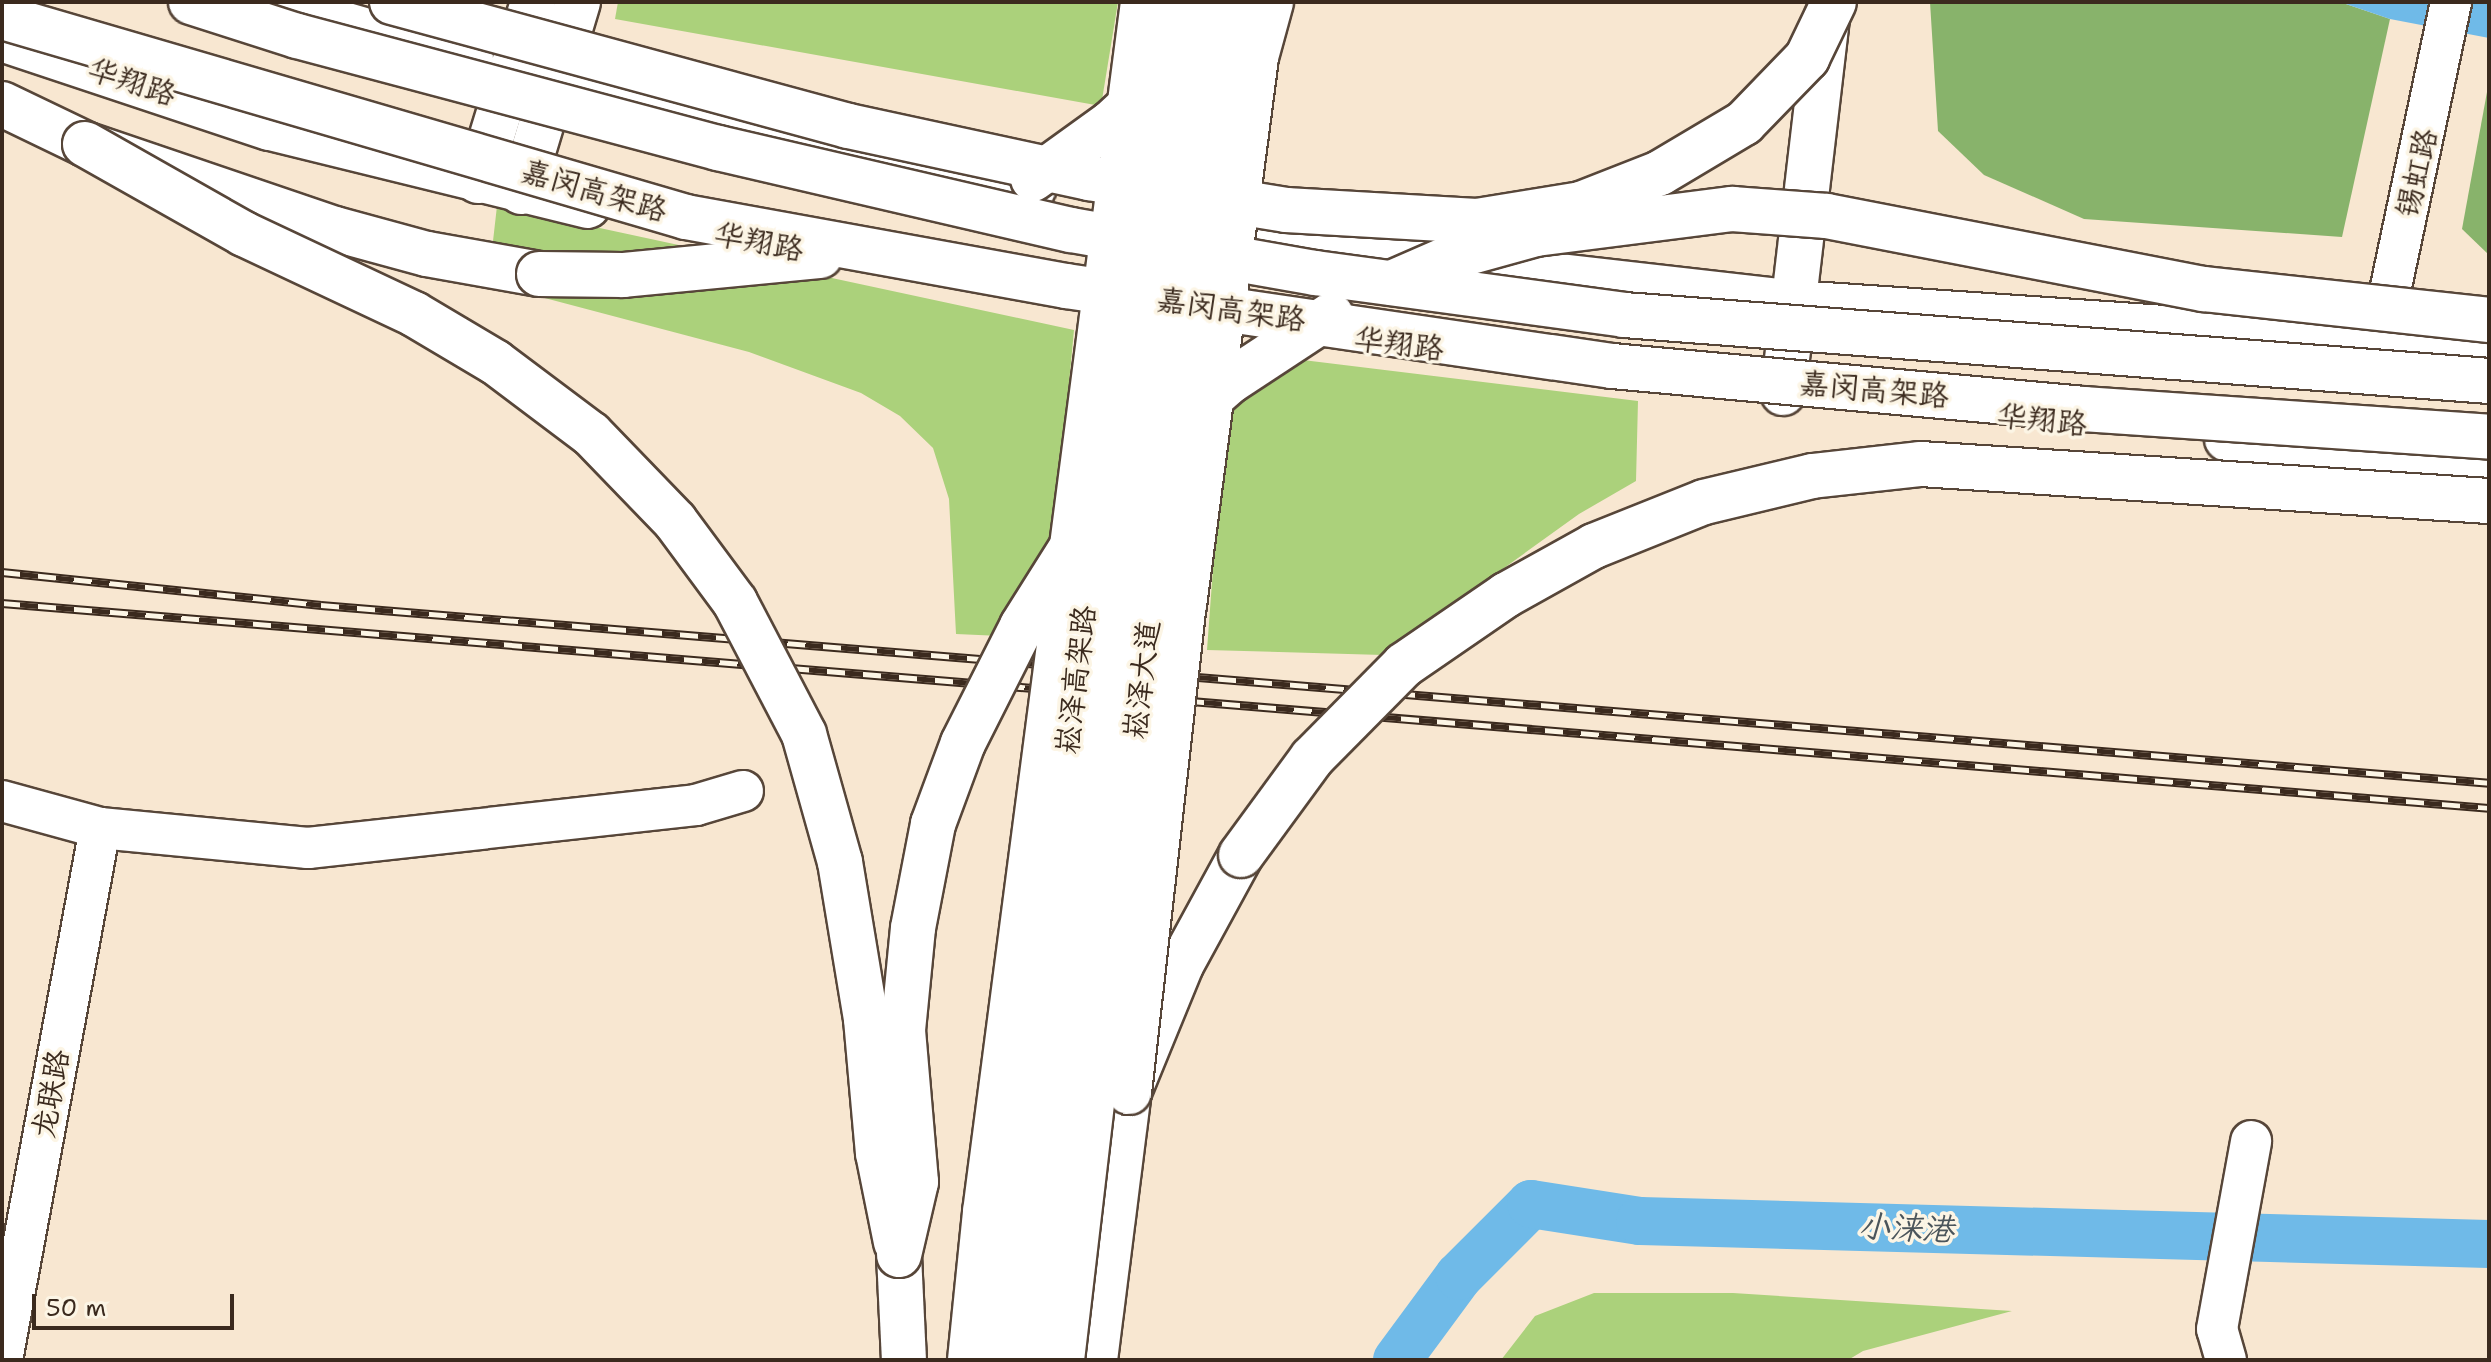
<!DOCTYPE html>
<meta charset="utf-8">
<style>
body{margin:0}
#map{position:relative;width:2491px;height:1362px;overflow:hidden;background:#f8e7d1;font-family:"Shantell Sans","LXGW WenKai TC",sans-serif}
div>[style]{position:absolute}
.green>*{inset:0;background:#abd17b}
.forest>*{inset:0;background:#88b36b}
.water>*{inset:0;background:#6fbae8}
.river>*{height:48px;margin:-24px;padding:0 24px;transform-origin:24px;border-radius:24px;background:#6fbae8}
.roads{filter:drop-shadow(2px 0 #574639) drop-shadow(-2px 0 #574639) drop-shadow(0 2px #574639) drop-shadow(0 -2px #574639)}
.minor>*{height:40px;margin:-20px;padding:0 20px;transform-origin:20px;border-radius:20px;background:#fff}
.major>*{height:44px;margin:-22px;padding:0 22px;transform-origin:22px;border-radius:22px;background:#fff}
.highway>*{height:44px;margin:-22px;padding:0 22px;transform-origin:22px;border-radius:22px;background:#fff}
.rail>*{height:9px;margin-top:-4.5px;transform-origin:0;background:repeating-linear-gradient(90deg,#fcf5e5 0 18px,#3b2a1e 0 36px);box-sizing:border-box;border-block:2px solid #3b2a1e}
.bridges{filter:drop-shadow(2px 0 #574639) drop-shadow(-2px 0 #574639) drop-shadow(0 2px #574639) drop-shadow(0 -2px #574639)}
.major-bridge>*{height:44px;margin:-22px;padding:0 22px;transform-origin:22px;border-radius:22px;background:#fff}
.highway-bridge>*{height:44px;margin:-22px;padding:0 22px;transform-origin:22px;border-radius:22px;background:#fff}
span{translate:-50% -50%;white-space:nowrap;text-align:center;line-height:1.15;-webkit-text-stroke:7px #fcf5e5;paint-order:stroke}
.street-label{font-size:30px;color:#3b2a1e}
.water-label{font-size:32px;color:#4b555b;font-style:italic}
.frame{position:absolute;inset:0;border:4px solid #3b2a1e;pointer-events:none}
.scale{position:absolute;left:32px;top:1294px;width:202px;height:36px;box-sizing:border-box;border:4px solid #3b2a1e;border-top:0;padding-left:10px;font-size:24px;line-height:28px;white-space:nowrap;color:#3b2a1e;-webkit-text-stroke:6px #fcf5e5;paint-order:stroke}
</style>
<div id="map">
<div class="green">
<i style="clip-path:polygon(618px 2px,1118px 2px,1101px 106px,615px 19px)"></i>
<i style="clip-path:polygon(497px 206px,1074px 330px,1045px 638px,956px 634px,949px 499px,933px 448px,900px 416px,861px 393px,749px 352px,522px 292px,493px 241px)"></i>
<i style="clip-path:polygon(1229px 351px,1638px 401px,1636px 481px,1579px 514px,1383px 655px,1207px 650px)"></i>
<i style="clip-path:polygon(1594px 1293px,1733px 1293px,2012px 1311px,1863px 1351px,1848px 1360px,1501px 1360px,1535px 1316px)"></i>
</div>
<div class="forest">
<i style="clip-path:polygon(1930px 2px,2340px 2px,2390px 19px,2342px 237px,2084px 219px,1984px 175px,1938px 131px)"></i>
<i style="clip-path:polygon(2489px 81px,2489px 255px,2462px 229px)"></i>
</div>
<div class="water">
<i style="clip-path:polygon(2340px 2px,2489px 2px,2489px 38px,2390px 19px)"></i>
</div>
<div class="river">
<i style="left:1397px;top:1360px;width:104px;rotate:-53.6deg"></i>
<i style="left:1459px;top:1276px;width:102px;rotate:-45deg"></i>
<i style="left:1531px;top:1204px;width:110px;rotate:8.9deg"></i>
<i style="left:1640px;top:1221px;width:849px;rotate:1.55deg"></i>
</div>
<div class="roads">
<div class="minor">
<i style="left:2380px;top:339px;width:344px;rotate:-78.1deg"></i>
<i style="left:2px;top:801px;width:102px;rotate:15.4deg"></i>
<i style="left:100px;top:828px;width:209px;rotate:5.5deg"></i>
<i style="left:308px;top:848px;width:390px;rotate:-6.3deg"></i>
<i style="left:696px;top:805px;width:49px;rotate:-16.6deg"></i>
<i style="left:2px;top:1360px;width:541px;rotate:-79.56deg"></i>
<i style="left:2226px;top:1360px;width:32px;rotate:-106deg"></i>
<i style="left:2217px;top:1329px;width:191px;rotate:-79.7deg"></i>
</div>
<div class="major">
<i style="left:267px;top:2px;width:213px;rotate:16.1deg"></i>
<i style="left:2px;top:39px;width:282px;rotate:18.4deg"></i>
<i style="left:270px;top:128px;width:327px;rotate:13.8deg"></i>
<i style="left:573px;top:88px;width:210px;rotate:13.2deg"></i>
<i style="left:777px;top:136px;width:262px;rotate:11.4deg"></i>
<i style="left:478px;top:181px;width:187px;rotate:-72.9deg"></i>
<i style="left:521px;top:192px;width:198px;rotate:-73.3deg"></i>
<i style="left:1195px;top:220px;width:175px;rotate:11.2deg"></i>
<i style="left:1367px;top:254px;width:431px;rotate:6.5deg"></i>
<i style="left:1795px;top:303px;width:696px;rotate:3.87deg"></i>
<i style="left:1783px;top:393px;width:380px;rotate:-83.3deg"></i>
<i style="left:2227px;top:439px;width:263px;rotate:5.9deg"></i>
</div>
<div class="highway">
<i style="left:2px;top:104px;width:92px;rotate:25.7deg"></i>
<i style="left:85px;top:144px;width:264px;rotate:18.8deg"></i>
<i style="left:335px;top:229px;width:95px;rotate:15.2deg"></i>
<i style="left:427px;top:254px;width:114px;rotate:10.1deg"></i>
<i style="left:899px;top:1255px;width:105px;rotate:87.3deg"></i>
<i style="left:1095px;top:1360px;width:270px;rotate:-82.8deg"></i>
<i style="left:1129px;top:1092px;width:137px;rotate:-67.7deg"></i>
<i style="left:1181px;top:965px;width:125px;rotate:-61.4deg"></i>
</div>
</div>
<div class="rail">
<i style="left:2px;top:572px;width:321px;rotate:5.9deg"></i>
<i style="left:321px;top:605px;width:2175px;rotate:4.69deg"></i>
<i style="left:2px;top:603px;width:2495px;rotate:4.71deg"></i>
</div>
<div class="bridges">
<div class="major-bridge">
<i style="left:970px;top:1360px;width:149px;rotate:-84.2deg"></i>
<i style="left:985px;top:1212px;width:1220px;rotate:-82.56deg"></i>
<i style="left:1062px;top:1360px;width:723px;rotate:-83.33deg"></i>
<i style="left:1146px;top:642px;width:646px;rotate:-81.91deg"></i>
</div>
<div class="highway-bridge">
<i style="left:191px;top:2px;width:111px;rotate:17.8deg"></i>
<i style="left:297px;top:36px;width:436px;rotate:14.9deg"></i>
<i style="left:718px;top:148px;width:362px;rotate:13.1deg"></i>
<i style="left:1071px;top:230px;width:248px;rotate:10deg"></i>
<i style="left:1315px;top:273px;width:312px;rotate:7.7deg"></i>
<i style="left:1624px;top:315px;width:868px;rotate:4.36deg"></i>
<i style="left:392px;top:2px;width:473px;rotate:15.2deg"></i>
<i style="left:848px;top:126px;width:247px;rotate:12.2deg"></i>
<i style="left:1089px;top:178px;width:200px;rotate:9.2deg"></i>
<i style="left:1286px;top:210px;width:191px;rotate:3.3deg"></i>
<i style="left:1477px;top:221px;width:105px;rotate:-9.3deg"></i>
<i style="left:1581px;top:204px;width:85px;rotate:-21.4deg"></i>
<i style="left:1660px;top:173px;width:98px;rotate:-30.8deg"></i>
<i style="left:1744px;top:123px;width:91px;rotate:-45.9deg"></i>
<i style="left:1807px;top:58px;width:62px;rotate:-64.3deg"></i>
<i style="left:2px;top:17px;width:713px;rotate:16.3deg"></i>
<i style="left:686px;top:217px;width:386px;rotate:10.3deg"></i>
<i style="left:1066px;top:286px;width:552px;rotate:8.34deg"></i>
<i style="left:1612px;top:366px;width:473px;rotate:5.2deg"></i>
<i style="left:2083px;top:409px;width:407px;rotate:3.9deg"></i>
<i style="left:85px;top:144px;width:183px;rotate:29.5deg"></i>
<i style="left:244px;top:234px;width:188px;rotate:25.2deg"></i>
<i style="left:414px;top:314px;width:94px;rotate:30.7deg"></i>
<i style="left:495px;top:362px;width:120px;rotate:36.9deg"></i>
<i style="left:591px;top:434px;width:121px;rotate:46deg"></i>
<i style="left:675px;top:521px;width:101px;rotate:53.5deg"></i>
<i style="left:735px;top:602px;width:149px;rotate:62.4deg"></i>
<i style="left:804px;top:734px;width:133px;rotate:74.3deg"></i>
<i style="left:840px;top:862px;width:159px;rotate:80.6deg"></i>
<i style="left:866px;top:1019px;width:135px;rotate:84.9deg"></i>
<i style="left:878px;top:1153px;width:91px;rotate:78.6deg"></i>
<i style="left:1033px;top:179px;width:96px;rotate:-35.7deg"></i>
<i style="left:1111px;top:123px;width:75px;rotate:-42.8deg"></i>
<i style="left:539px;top:274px;width:84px;rotate:0.7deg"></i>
<i style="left:623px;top:275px;width:198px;rotate:-5.5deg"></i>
<i style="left:1392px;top:283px;width:62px;rotate:-23.7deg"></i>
<i style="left:1449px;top:258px;width:90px;rotate:-15.4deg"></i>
<i style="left:1536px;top:234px;width:198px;rotate:-7.3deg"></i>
<i style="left:1732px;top:209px;width:95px;rotate:4.2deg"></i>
<i style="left:1827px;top:216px;width:384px;rotate:11deg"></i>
<i style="left:2204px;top:289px;width:287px;rotate:6.2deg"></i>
<i style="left:1241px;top:855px;width:120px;rotate:-53.8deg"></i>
<i style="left:1312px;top:758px;width:131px;rotate:-45.3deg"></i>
<i style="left:1404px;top:665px;width:124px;rotate:-34.5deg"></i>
<i style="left:1506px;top:595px;width:101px;rotate:-29.1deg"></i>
<i style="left:1594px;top:546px;width:118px;rotate:-21.8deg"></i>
<i style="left:1704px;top:502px;width:111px;rotate:-13.5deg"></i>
<i style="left:1812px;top:476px;width:110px;rotate:-6.3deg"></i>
<i style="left:1921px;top:464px;width:569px;rotate:3.73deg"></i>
<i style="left:1129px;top:1092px;width:490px;rotate:-83.6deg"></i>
<i style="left:1184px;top:605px;width:553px;rotate:-82.51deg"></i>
<i style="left:1256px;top:57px;width:57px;rotate:-74.7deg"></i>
<i style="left:899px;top:1255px;width:75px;rotate:-76.9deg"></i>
<i style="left:916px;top:1182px;width:153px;rotate:-94.9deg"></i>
<i style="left:903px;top:1030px;width:102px;rotate:-84.4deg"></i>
<i style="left:913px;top:928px;width:106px;rotate:-79.1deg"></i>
<i style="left:933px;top:824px;width:86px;rotate:-69.7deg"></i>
<i style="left:963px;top:743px;width:131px;rotate:-63.2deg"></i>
<i style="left:1022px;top:626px;width:109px;rotate:-57.8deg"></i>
<i style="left:1080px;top:534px;width:90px;rotate:-51.3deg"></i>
<i style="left:1136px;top:464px;width:124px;rotate:-41.4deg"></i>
<i style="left:1229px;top:382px;width:122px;rotate:-33.3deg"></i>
<i style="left:993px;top:1360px;width:739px;rotate:-83.01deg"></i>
<i style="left:1083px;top:626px;width:630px;rotate:-82.24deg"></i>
<i style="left:1032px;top:1360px;width:730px;rotate:-83.24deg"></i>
<i style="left:1118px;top:635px;width:639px;rotate:-82.35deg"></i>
</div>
</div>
<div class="street-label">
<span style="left:132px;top:82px;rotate:18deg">华翔路</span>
<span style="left:2417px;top:173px;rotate:-77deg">锡虹路</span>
<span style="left:594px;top:191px;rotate:16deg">嘉闵高架路</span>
<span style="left:759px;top:242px;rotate:11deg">华翔路</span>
<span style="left:1231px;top:310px;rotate:8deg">嘉闵高架路</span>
<span style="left:1399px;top:344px;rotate:7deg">华翔路</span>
<span style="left:1874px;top:390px;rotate:5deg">嘉闵高架路</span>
<span style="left:2042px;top:420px;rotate:6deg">华翔路</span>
<span style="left:1076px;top:680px;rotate:-83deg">崧泽高架路</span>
<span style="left:1142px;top:680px;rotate:-83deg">崧泽大道</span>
<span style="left:51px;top:1094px;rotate:-80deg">龙联路</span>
</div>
<div class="water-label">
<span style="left:1906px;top:1228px;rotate:2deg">小涞港</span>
</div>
<div class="frame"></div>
<div class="scale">50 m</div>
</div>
